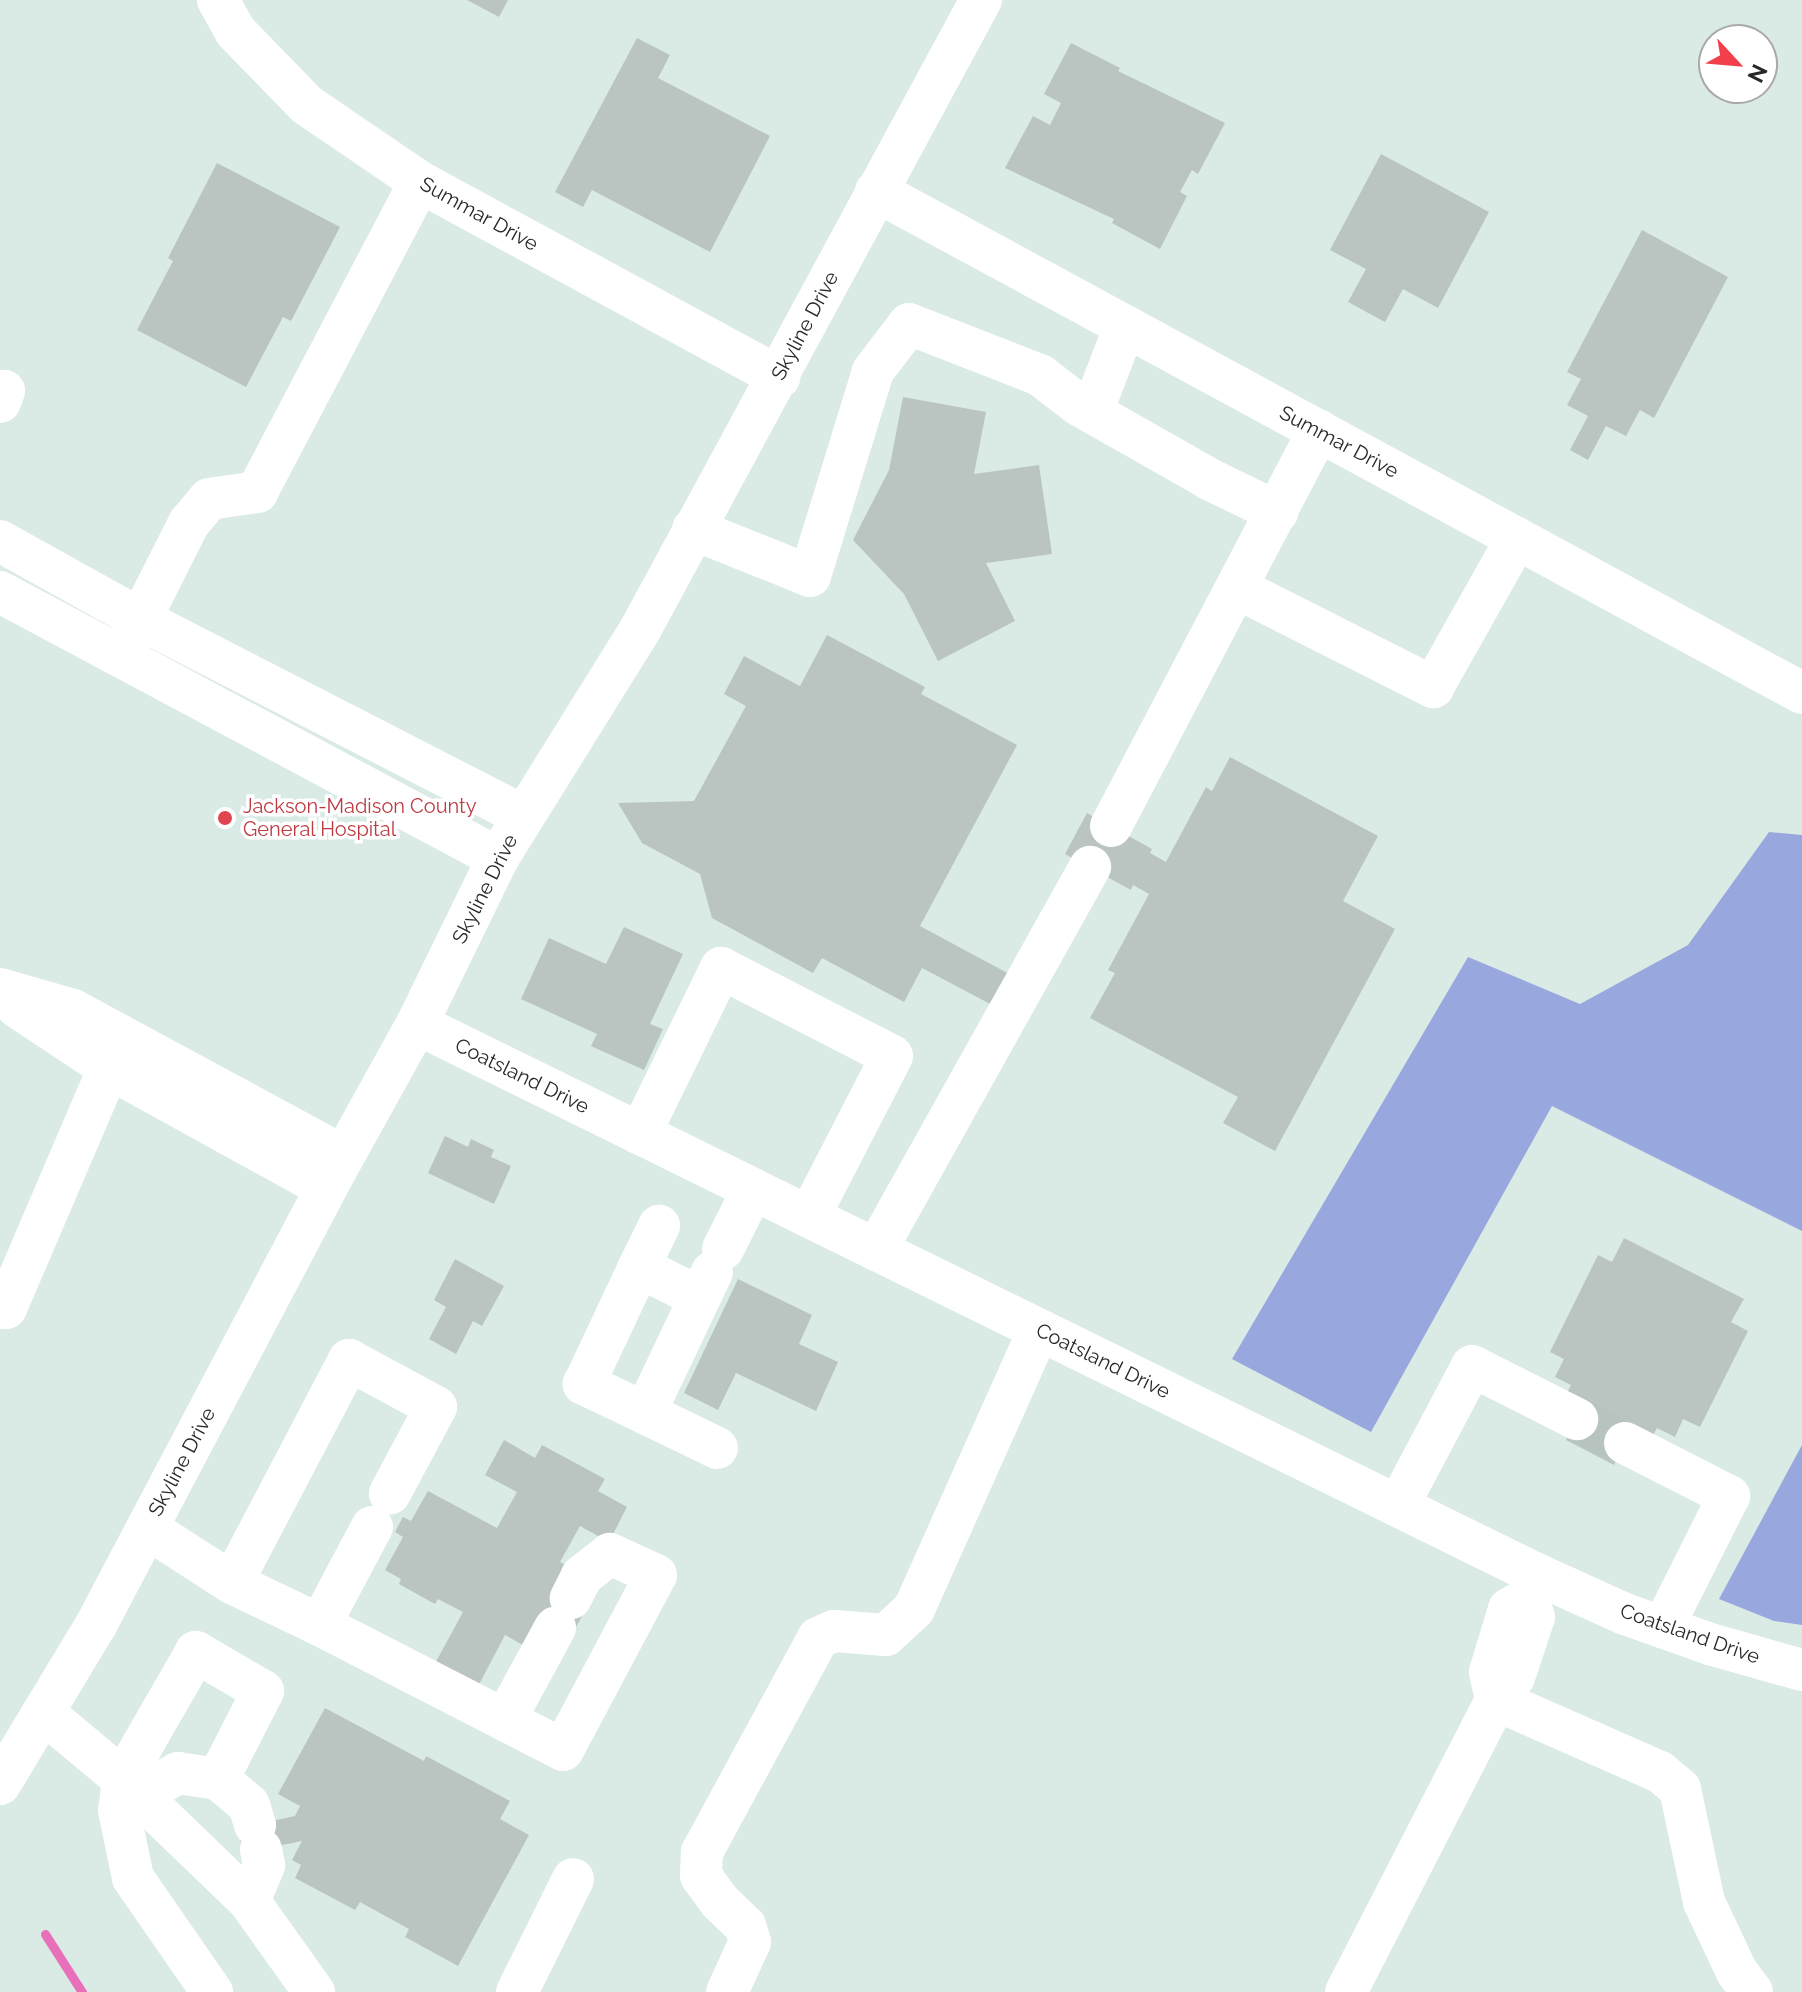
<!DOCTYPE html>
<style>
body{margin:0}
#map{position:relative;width:1802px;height:1992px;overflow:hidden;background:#daeae5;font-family:Raleway,sans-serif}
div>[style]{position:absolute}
.green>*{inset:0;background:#98a8de}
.stream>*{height:9px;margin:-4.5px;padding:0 4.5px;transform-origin:4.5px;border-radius:4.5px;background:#e870ba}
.building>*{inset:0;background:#bac5c1}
.minor-tunnel>*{height:42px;margin-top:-21px;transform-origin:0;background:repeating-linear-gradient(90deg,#b6c3bf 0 42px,transparent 0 63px)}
.minor>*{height:42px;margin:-21px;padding:0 21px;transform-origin:21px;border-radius:21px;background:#fff}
.dots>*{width:22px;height:22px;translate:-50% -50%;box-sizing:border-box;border:4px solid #fff;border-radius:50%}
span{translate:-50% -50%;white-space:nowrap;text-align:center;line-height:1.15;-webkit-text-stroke:7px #fff;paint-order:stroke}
.street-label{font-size:20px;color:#282828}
.health-label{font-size:20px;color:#be3a42}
.left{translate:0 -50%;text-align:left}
.north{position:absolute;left:1698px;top:24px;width:80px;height:80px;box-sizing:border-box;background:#fff;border:2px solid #a9a9a9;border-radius:50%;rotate:116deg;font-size:22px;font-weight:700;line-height:32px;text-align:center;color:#282828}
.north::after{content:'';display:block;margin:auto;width:28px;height:36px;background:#f1404c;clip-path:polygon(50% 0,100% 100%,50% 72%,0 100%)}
</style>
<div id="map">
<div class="green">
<i style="clip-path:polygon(1769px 832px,1802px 835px,1802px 1231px,1552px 1106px,1371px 1432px,1232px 1359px,1468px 957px,1580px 1004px,1688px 945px)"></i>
<i style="clip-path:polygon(1802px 1445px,1802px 1625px,1774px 1621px,1719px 1599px)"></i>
</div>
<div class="stream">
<i style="left:45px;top:1934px;width:69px;rotate:57.5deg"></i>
</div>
<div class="building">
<i style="clip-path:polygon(467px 0,508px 0,499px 17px)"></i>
<i style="clip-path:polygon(637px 38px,670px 55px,658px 78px,770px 136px,710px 252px,592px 190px,583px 207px,555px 192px)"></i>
<i style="clip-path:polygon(1071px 43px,1120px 68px,1118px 71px,1225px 123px,1198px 174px,1192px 170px,1180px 192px,1187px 196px,1160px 249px,1112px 223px,1114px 219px,1005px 168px,1033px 116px,1050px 125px,1061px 103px,1044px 94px)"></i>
<i style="clip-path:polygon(1381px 154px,1489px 212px,1438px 308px,1403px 289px,1385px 322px,1348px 302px,1366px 269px,1330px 250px)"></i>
<i style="clip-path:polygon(217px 163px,340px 227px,291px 321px,283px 317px,246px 387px,137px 330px,173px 261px,168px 258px)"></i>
<i style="clip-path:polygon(1642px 230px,1728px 277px,1654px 418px,1640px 410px,1626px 436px,1606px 426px,1588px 460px,1570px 450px,1588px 416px,1567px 405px,1581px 379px,1567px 372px)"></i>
<i style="clip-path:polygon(903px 397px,986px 412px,974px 474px,1039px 465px,1052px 554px,986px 563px,1015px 621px,938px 661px,904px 594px,853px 540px,889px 470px)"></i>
<i style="clip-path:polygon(827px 635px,925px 687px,921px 694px,1017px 745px,920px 926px,1011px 975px,994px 1006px,922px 968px,904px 1002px,822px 958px,813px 973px,712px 918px,700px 874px,642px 843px,618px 803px,694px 801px,746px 706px,724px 694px,744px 656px,800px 686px)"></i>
<i style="clip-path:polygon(1230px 757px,1378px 836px,1343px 901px,1395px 929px,1275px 1151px,1223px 1123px,1238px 1097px,1090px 1018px,1115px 973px,1108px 970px,1149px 894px,1133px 885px,1131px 890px,1065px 854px,1087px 813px,1152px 849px,1150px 853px,1166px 862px,1206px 787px,1212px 791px)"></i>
<i style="clip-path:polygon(624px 927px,683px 954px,650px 1024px,663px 1029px,644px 1070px,591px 1046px,597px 1034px,521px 999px,549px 938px,606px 964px)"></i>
<i style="clip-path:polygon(445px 1136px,468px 1147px,471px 1139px,494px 1150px,491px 1157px,511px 1166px,494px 1204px,428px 1173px)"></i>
<i style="clip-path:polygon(1624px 1238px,1744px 1299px,1731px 1322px,1748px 1331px,1700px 1427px,1683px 1419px,1675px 1437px,1657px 1428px,1648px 1444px,1629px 1435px,1614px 1465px,1566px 1440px,1581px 1411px,1563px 1401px,1571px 1385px,1555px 1377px,1564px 1359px,1550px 1352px,1598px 1255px,1612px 1262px)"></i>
<i style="clip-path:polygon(455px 1259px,504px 1286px,482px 1326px,473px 1321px,456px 1354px,429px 1339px,446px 1307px,434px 1300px)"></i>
<i style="clip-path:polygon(738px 1279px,812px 1315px,799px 1344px,838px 1362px,816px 1411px,736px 1373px,718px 1410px,684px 1393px)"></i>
<i style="clip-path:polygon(504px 1440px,535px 1458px,542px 1445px,605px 1479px,598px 1491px,627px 1507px,609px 1542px,580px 1526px,560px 1562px,566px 1565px,587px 1607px,571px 1636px,523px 1645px,505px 1635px,475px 1692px,432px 1669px,463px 1612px,438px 1599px,435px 1604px,399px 1584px,401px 1579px,385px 1570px,403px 1537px,395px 1532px,403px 1517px,411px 1521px,428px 1491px,497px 1528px,517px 1492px,485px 1475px)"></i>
<i style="clip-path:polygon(325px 1708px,424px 1761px,426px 1756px,510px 1801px,500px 1819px,529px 1835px,458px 1966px,405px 1937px,409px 1929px,360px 1902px,355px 1910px,295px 1878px,301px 1865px,292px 1860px,302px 1841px,243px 1853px,238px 1828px,295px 1816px,300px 1806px,278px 1794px)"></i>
</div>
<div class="minor-tunnel">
<i style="left:1577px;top:1419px;width:54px;rotate:26.6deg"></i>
</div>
<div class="minor">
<i style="left:218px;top:0;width:35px;rotate:61deg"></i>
<i style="left:235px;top:31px;width:103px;rotate:45.8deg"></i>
<i style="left:307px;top:105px;width:137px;rotate:34.3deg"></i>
<i style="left:420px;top:182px;width:409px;rotate:28.5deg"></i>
<i style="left:876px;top:191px;width:1053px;rotate:28.46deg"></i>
<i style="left:0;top:402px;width:12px;rotate:-70deg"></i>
<i style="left:1092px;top:412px;width:92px;rotate:-69deg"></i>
<i style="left:693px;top:529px;width:126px;rotate:21.9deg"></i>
<i style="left:810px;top:576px;width:214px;rotate:-72.9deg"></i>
<i style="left:873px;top:371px;width:59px;rotate:-52.5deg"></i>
<i style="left:909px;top:324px;width:141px;rotate:21.3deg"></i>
<i style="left:1040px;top:375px;width:49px;rotate:37.6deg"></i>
<i style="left:1079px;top:405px;width:150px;rotate:29.6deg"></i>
<i style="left:1209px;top:479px;width:76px;rotate:25.9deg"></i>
<i style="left:0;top:541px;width:160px;rotate:29.1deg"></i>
<i style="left:140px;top:619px;width:431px;rotate:27.2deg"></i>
<i style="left:1237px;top:588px;width:220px;rotate:26.8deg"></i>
<i style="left:1433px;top:687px;width:171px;rotate:-60.6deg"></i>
<i style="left:0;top:592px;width:565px;rotate:28.11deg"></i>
<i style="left:122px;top:656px;width:149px;rotate:-63.3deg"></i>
<i style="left:189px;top:523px;width:31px;rotate:-50deg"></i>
<i style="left:209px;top:499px;width:49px;rotate:-8.3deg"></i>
<i style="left:257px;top:492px;width:350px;rotate:-62.3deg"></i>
<i style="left:1111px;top:826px;width:447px;rotate:-62.3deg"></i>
<i style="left:0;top:989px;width:76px;rotate:16deg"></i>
<i style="left:73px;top:1010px;width:307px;rotate:28.4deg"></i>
<i style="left:17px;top:1007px;width:110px;rotate:33.5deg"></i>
<i style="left:109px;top:1068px;width:248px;rotate:28.9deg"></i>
<i style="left:417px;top:1024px;width:1245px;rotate:26.17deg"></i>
<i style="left:1534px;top:1573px;width:100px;rotate:24.3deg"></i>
<i style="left:1625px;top:1614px;width:90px;rotate:19.4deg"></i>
<i style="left:1710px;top:1644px;width:96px;rotate:15.8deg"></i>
<i style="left:640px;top:1134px;width:185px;rotate:-64deg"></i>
<i style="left:721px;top:968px;width:192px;rotate:27.2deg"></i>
<i style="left:892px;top:1056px;width:181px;rotate:117.3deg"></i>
<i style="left:723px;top:1249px;width:67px;rotate:-63.4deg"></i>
<i style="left:876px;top:1250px;width:439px;rotate:-60.8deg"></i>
<i style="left:639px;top:1267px;width:46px;rotate:-64deg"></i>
<i style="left:712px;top:1272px;width:156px;rotate:115.4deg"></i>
<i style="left:645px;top:1413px;width:80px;rotate:25.9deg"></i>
<i style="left:0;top:1307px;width:6px;rotate:9deg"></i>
<i style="left:6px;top:1308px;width:261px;rotate:-66.8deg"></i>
<i style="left:109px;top:1068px;width:26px;rotate:-58deg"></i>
<i style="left:645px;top:1413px;width:68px;rotate:-154.6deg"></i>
<i style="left:584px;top:1384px;width:129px;rotate:-64.8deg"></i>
<i style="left:639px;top:1267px;width:67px;rotate:26.6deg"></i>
<i style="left:1625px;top:1443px;width:117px;rotate:27deg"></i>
<i style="left:1729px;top:1496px;width:147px;rotate:116.7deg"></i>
<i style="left:1398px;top:1506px;width:158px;rotate:-62.1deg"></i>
<i style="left:1472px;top:1366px;width:118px;rotate:26.8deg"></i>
<i style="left:372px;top:1527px;width:111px;rotate:118deg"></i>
<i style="left:320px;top:1625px;width:273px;rotate:27.2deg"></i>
<i style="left:563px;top:1750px;width:198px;rotate:-62deg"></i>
<i style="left:656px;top:1575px;width:51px;rotate:-155.5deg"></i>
<i style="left:610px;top:1554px;width:36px;rotate:142deg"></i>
<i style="left:582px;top:1576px;width:25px;rotate:117deg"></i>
<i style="left:147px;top:1528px;width:101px;rotate:32.9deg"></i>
<i style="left:232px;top:1583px;width:252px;rotate:-62.3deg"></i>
<i style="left:349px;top:1360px;width:99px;rotate:28.4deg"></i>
<i style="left:436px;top:1407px;width:98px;rotate:118.1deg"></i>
<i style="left:232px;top:1583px;width:98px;rotate:25.5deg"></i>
<i style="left:1528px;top:1598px;width:22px;rotate:150deg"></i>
<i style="left:1509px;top:1609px;width:66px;rotate:106.8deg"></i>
<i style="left:1490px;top:1672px;width:29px;rotate:78deg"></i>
<i style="left:1496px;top:1700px;width:29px;rotate:-52deg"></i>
<i style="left:1514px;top:1677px;width:63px;rotate:-71.6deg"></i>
<i style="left:1534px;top:1617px;width:20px;rotate:-108deg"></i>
<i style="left:1528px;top:1598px;width:26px;rotate:-77deg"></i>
<i style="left:45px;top:1714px;width:102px;rotate:39.8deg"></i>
<i style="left:123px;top:1779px;width:31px;rotate:97deg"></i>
<i style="left:119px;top:1810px;width:69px;rotate:78.4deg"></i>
<i style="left:133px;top:1878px;width:139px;rotate:55.3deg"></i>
<i style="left:505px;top:1720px;width:105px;rotate:-61.5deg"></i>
<i style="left:218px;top:1779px;width:40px;rotate:40deg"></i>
<i style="left:249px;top:1805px;width:21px;rotate:73deg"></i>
<i style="left:0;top:1784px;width:188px;rotate:-58.9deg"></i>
<i style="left:97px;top:1623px;width:492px;rotate:-62.2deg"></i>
<i style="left:326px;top:1188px;width:188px;rotate:-61deg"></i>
<i style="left:417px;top:1024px;width:185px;rotate:-64deg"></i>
<i style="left:498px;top:858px;width:271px;rotate:-58.1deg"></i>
<i style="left:641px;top:628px;width:714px;rotate:-61.57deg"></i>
<i style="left:139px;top:1795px;width:45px;rotate:-29.4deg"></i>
<i style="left:178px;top:1773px;width:40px;rotate:8.5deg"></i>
<i style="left:218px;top:1779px;width:99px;rotate:-62.9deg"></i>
<i style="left:263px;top:1691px;width:78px;rotate:-149.8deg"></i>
<i style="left:196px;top:1652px;width:146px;rotate:119.9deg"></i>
<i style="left:123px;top:1779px;width:23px;rotate:45deg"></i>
<i style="left:139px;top:1795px;width:153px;rotate:43.9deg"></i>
<i style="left:249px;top:1901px;width:112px;rotate:54.5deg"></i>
<i style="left:249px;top:1901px;width:39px;rotate:-67deg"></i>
<i style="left:264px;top:1865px;width:16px;rotate:-101deg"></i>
<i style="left:517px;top:1992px;width:126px;rotate:-63.6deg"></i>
<i style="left:727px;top:1992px;width:55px;rotate:-65.3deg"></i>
<i style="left:750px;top:1942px;width:17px;rotate:-107deg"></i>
<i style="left:745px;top:1926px;width:35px;rotate:-136deg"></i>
<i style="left:720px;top:1902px;width:32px;rotate:-126deg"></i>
<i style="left:701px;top:1876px;width:24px;rotate:-88deg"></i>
<i style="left:702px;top:1852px;width:243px;rotate:-61.5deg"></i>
<i style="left:818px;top:1638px;width:17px;rotate:-24deg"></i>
<i style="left:834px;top:1631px;width:52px;rotate:4.4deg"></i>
<i style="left:886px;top:1635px;width:38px;rotate:-43deg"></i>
<i style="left:914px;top:1609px;width:306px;rotate:-65.9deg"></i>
<i style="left:1346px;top:1992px;width:328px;rotate:-62.8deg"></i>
<i style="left:1496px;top:1700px;width:179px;rotate:23.7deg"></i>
<i style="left:1660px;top:1772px;width:26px;rotate:40deg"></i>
<i style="left:1680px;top:1789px;width:116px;rotate:78deg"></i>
<i style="left:1704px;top:1902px;width:77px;rotate:64.8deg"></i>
<i style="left:1737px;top:1972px;width:25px;rotate:53deg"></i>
</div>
<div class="dots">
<i style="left:225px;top:818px;background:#e0444e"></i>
</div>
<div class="street-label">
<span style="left:479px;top:214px;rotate:29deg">Summar Drive</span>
<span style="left:805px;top:326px;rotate:-62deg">Skyline Drive</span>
<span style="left:1339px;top:442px;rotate:28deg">Summar Drive</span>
<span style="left:485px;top:889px;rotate:-63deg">Skyline Drive</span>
<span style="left:522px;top:1076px;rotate:26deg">Coatsland Drive</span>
<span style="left:1103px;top:1361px;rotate:26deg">Coatsland Drive</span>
<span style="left:182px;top:1462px;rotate:-62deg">Skyline Drive</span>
<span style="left:1690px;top:1634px;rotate:19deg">Coatsland Drive</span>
</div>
<div class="health-label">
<span class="left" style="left:243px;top:818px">Jackson-Madison County<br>General Hospital</span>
</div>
<div class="north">N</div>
</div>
